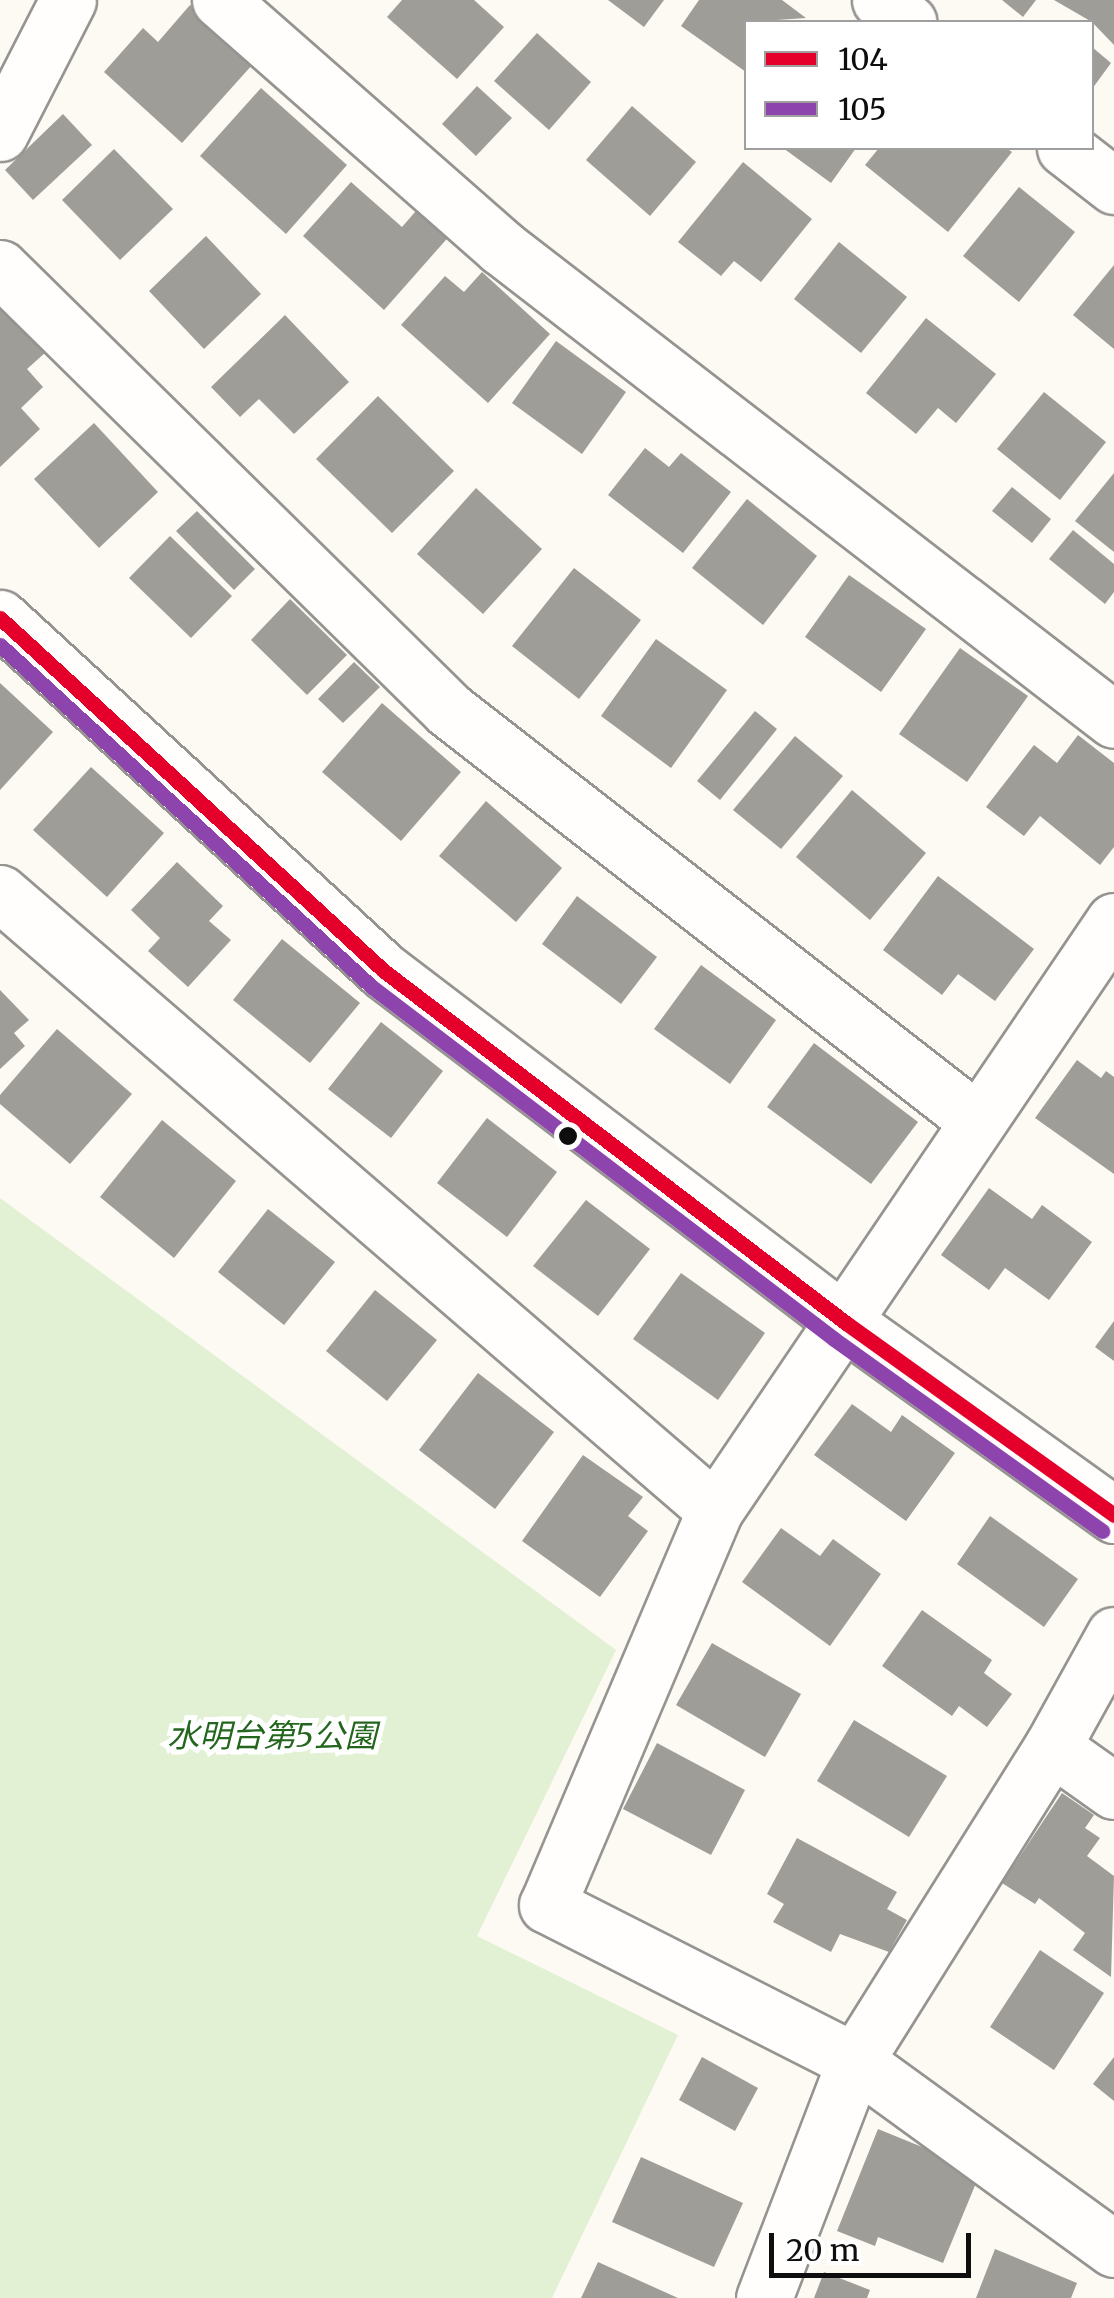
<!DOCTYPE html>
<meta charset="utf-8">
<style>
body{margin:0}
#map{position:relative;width:1114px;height:2298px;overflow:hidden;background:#fcfaf2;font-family:Merriweather,"Noto Sans JP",serif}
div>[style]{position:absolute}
.green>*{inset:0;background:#e2f1d3}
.building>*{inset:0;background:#9f9d98}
.roads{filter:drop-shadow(2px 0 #959491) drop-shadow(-2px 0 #959491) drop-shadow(0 2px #959491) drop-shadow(0 -2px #959491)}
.minor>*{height:55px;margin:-27.5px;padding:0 27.5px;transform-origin:27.5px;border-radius:27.5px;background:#fffefd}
.bus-1>*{height:15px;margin:-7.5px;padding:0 7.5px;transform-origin:7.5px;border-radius:7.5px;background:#e4002b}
.bus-2>*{height:15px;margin:-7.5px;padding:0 7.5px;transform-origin:7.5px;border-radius:7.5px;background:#8e44ad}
.dots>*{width:28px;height:28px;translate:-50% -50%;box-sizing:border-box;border:5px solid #fff;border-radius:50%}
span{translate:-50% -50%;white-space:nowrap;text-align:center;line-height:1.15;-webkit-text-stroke:10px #fff;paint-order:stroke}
.park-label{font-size:32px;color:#24661e;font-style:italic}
.legend{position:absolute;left:744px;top:20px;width:350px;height:130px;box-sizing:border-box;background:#fff;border:2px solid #9f9f9f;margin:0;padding:12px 18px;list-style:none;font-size:30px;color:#0e0e0e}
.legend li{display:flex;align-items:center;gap:20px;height:50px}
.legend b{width:50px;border:2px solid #9f9f9f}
.scale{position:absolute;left:769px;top:2233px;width:202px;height:45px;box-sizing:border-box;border:5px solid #0e0e0e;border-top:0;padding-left:12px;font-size:30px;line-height:35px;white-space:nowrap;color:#0e0e0e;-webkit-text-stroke:8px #fff;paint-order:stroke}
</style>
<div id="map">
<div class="green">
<i style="clip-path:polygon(0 1198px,616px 1650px,477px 1936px,678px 2035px,552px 2298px,0 2298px)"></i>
</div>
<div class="building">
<i style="clip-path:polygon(402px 0,474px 0,504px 27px,457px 79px,387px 17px)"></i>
<i style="clip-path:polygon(608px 0,664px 0,644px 27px)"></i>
<i style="clip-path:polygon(699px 0,782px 0,806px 18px,746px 22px,746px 72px,681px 26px)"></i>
<i style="clip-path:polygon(1002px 0,1036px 0,1023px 17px)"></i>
<i style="clip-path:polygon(1054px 0,1114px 0,1114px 45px,1092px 22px)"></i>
<i style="clip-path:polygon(190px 5px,253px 64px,182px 143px,104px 72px,143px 28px,158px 42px)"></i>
<i style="clip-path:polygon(537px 33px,591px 82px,549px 130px,494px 81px)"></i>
<i style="clip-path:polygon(1092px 47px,1111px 63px,1092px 89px)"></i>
<i style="clip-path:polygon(477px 86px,512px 118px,476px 156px,442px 124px)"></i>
<i style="clip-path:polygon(261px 88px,347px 165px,286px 234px,200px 156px)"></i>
<i style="clip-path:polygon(632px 106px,696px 162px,650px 216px,586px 160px)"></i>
<i style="clip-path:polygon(63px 114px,92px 145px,33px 200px,5px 170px)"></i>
<i style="clip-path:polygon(783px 148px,856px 148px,831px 183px)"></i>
<i style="clip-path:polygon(879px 148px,1006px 148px,1012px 152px,948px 232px,865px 165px)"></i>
<i style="clip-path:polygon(114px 149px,173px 209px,120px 260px,62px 200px)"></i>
<i style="clip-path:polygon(743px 162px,812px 219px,761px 282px,734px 261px,721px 276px,678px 242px)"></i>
<i style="clip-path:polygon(351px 182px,402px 227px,422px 204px,452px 233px,384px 310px,303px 236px)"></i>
<i style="clip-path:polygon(1019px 187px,1075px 232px,1019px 302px,963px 256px)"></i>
<i style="clip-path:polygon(206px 236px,261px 294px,204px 349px,149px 291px)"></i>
<i style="clip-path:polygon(839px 242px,907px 297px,861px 353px,794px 299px)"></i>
<i style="clip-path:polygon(1114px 265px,1114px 349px,1073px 315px)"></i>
<i style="clip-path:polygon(482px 272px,550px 334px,488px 403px,401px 325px,445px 276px,464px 292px)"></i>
<i style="clip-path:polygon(0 302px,46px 352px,27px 369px,43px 387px,21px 408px,40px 429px,0 467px)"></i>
<i style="clip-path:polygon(285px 315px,349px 382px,294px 434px,259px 399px,240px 417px,211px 387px)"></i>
<i style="clip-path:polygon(926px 318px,996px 374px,956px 423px,938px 408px,916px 434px,866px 393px)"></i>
<i style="clip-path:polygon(556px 341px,626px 392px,582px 454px,512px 403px)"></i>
<i style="clip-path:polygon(1044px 392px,1106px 442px,1060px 500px,997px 449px)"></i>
<i style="clip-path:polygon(378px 396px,454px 471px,392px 533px,316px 459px)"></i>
<i style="clip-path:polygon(94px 423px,158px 492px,99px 548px,34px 479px)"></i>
<i style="clip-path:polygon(645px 448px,669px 467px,681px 453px,731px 492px,683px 553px,608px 495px)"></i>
<i style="clip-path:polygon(1114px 473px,1114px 552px,1075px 521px)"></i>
<i style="clip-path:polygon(1012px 487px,1051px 519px,1032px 543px,992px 511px)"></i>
<i style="clip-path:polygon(476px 488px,542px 549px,483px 614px,417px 554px)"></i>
<i style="clip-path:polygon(747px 499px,817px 556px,763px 625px,692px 568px)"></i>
<i style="clip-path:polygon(197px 511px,255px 569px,234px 590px,176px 531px)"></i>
<i style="clip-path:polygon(1073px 530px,1114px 564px,1114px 592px,1105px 604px,1049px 559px)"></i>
<i style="clip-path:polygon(170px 536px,232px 596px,191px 638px,129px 578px)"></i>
<i style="clip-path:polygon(574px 568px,641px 620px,579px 699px,512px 646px)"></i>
<i style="clip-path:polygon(849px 575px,926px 629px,881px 692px,805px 637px)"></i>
<i style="clip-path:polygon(290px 599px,347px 655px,307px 695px,251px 640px)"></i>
<i style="clip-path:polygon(656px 639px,727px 690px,671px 768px,601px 716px)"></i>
<i style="clip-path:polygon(960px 648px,1028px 696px,967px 782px,899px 734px)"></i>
<i style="clip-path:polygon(354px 662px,380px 687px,343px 723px,318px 699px)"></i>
<i style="clip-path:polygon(0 683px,53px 732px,0 790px)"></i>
<i style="clip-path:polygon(382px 703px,461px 772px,401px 841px,322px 772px)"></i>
<i style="clip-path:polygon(755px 711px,777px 729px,720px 800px,697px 781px)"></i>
<i style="clip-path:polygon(1078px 735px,1114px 763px,1114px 847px,1100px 865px,1040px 816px,1024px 836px,986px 807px,1034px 745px,1057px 763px)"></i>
<i style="clip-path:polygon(795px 736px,843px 776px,781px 849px,733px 810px)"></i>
<i style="clip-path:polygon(91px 767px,164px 833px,107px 897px,33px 830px)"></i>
<i style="clip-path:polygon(852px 790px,926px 853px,870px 920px,796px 857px)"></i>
<i style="clip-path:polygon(486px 801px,562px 868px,516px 922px,439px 856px)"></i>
<i style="clip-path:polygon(177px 862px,223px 906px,209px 921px,231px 940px,188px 987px,148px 951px,160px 938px,131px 910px)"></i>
<i style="clip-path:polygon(938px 876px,1034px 949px,995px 1001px,958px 974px,942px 995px,883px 950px)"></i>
<i style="clip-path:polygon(577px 896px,657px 957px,621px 1004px,542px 944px)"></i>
<i style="clip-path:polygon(282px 939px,360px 1003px,310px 1063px,233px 1000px)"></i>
<i style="clip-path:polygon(701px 965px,776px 1020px,730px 1084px,654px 1029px)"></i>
<i style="clip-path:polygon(0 990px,29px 1020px,14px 1033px,25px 1046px,0 1069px)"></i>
<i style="clip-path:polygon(381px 1022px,443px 1071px,391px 1138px,328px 1089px)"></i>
<i style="clip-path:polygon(57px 1029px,132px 1094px,70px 1164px,0 1104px,0 1095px)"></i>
<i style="clip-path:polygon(814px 1043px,918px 1122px,871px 1184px,767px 1107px)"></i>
<i style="clip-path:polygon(1077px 1060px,1101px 1078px,1106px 1071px,1114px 1077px,1114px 1174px,1035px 1118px)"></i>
<i style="clip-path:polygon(487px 1118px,557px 1172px,507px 1237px,437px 1183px)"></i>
<i style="clip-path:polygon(162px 1120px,236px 1181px,174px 1258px,100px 1197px)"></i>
<i style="clip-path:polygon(989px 1188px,1032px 1219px,1042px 1205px,1092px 1242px,1049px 1300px,1005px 1268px,989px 1290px,941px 1255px)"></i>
<i style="clip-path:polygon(586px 1200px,650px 1249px,598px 1316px,533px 1266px)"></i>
<i style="clip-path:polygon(268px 1209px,335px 1262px,284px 1325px,218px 1272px)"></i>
<i style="clip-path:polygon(681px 1273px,765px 1333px,718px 1400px,633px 1339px)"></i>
<i style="clip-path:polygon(375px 1290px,437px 1340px,387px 1401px,326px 1351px)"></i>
<i style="clip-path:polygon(1114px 1321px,1114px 1361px,1095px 1347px)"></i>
<i style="clip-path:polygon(478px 1373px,554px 1432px,495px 1509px,419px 1450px)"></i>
<i style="clip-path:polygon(852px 1404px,891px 1432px,902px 1415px,955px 1453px,906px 1521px,814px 1455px)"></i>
<i style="clip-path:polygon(583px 1455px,643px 1497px,628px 1516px,648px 1531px,600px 1597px,522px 1541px)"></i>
<i style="clip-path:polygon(990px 1516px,1078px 1579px,1044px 1627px,957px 1564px)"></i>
<i style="clip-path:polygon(781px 1528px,820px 1556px,833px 1539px,881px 1574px,830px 1646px,742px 1582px)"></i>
<i style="clip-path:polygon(922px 1610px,992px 1660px,984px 1673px,1012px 1694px,987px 1727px,959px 1706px,952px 1716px,882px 1666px)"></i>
<i style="clip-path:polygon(712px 1643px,801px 1694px,765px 1757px,676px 1705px)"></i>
<i style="clip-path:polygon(854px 1720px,947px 1776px,909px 1837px,817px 1781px)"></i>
<i style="clip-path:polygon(657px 1743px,745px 1790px,711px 1855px,623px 1809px)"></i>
<i style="clip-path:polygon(1062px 1793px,1094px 1815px,1085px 1828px,1100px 1838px,1087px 1856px,1114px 1876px,1111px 1977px,1073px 1950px,1085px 1933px,1039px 1898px,1035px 1904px,1002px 1883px)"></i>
<i style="clip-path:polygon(797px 1838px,897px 1892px,887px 1909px,907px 1920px,889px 1952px,840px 1934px,831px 1952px,773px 1922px,784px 1904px,767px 1894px)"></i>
<i style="clip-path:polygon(1040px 1950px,1104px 1993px,1054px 2070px,990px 2027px)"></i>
<i style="clip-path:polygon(702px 2057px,758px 2088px,735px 2131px,679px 2100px)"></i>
<i style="clip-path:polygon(1114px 2057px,1114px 2101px,1093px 2084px)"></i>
<i style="clip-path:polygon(878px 2129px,981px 2171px,943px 2263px,878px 2237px,875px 2246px,837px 2231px)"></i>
<i style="clip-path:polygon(641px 2157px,743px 2203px,714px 2267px,612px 2222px)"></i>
<i style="clip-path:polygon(995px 2249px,1077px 2283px,1071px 2298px,976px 2298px)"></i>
<i style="clip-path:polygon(598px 2262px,678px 2298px,581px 2298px)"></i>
<i style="clip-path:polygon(824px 2272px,870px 2290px,867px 2298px,814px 2298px)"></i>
</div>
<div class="roads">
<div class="minor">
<i style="left:220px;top:0;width:374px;rotate:41.3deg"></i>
<i style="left:501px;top:247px;width:774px;rotate:37.65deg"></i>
<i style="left:880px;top:0;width:36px;rotate:38deg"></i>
<i style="left:0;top:133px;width:149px;rotate:-62.9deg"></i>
<i style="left:1065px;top:148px;width:62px;rotate:37.8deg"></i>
<i style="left:0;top:268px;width:630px;rotate:44.55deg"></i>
<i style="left:449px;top:710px;width:668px;rotate:37.88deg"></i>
<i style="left:0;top:618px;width:522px;rotate:42.59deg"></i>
<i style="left:384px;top:971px;width:581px;rotate:37.3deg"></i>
<i style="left:846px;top:1323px;width:330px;rotate:35.6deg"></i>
<i style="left:0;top:893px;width:944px;rotate:40.79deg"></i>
<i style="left:1114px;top:921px;width:711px;rotate:124.11deg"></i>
<i style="left:715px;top:1510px;width:429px;rotate:113deg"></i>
<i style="left:547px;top:1905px;width:345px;rotate:26.9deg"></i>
<i style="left:855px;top:2061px;width:320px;rotate:36deg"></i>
<i style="left:1052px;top:1747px;width:76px;rotate:35.4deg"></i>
<i style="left:764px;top:2298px;width:254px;rotate:-69deg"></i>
<i style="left:855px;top:2061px;width:371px;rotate:-57.9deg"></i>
<i style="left:1052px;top:1747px;width:128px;rotate:-61deg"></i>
</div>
</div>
<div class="bus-1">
<i style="left:0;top:618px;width:522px;rotate:42.59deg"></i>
<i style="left:384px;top:971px;width:581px;rotate:37.3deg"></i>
<i style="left:846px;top:1323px;width:330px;rotate:35.6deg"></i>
</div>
<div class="bus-2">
<i style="left:0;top:645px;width:505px;rotate:42.59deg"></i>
<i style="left:372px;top:987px;width:581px;rotate:37.3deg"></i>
<i style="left:834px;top:1339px;width:330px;rotate:35.6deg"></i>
</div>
<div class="dots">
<i style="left:568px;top:1136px;background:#0e0e0e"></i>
</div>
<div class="park-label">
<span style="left:272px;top:1736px">水明台第5公園</span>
</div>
<ul class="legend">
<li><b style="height:12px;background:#e4002b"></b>104</li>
<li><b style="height:12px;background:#8e44ad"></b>105</li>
</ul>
<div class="scale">20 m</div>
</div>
